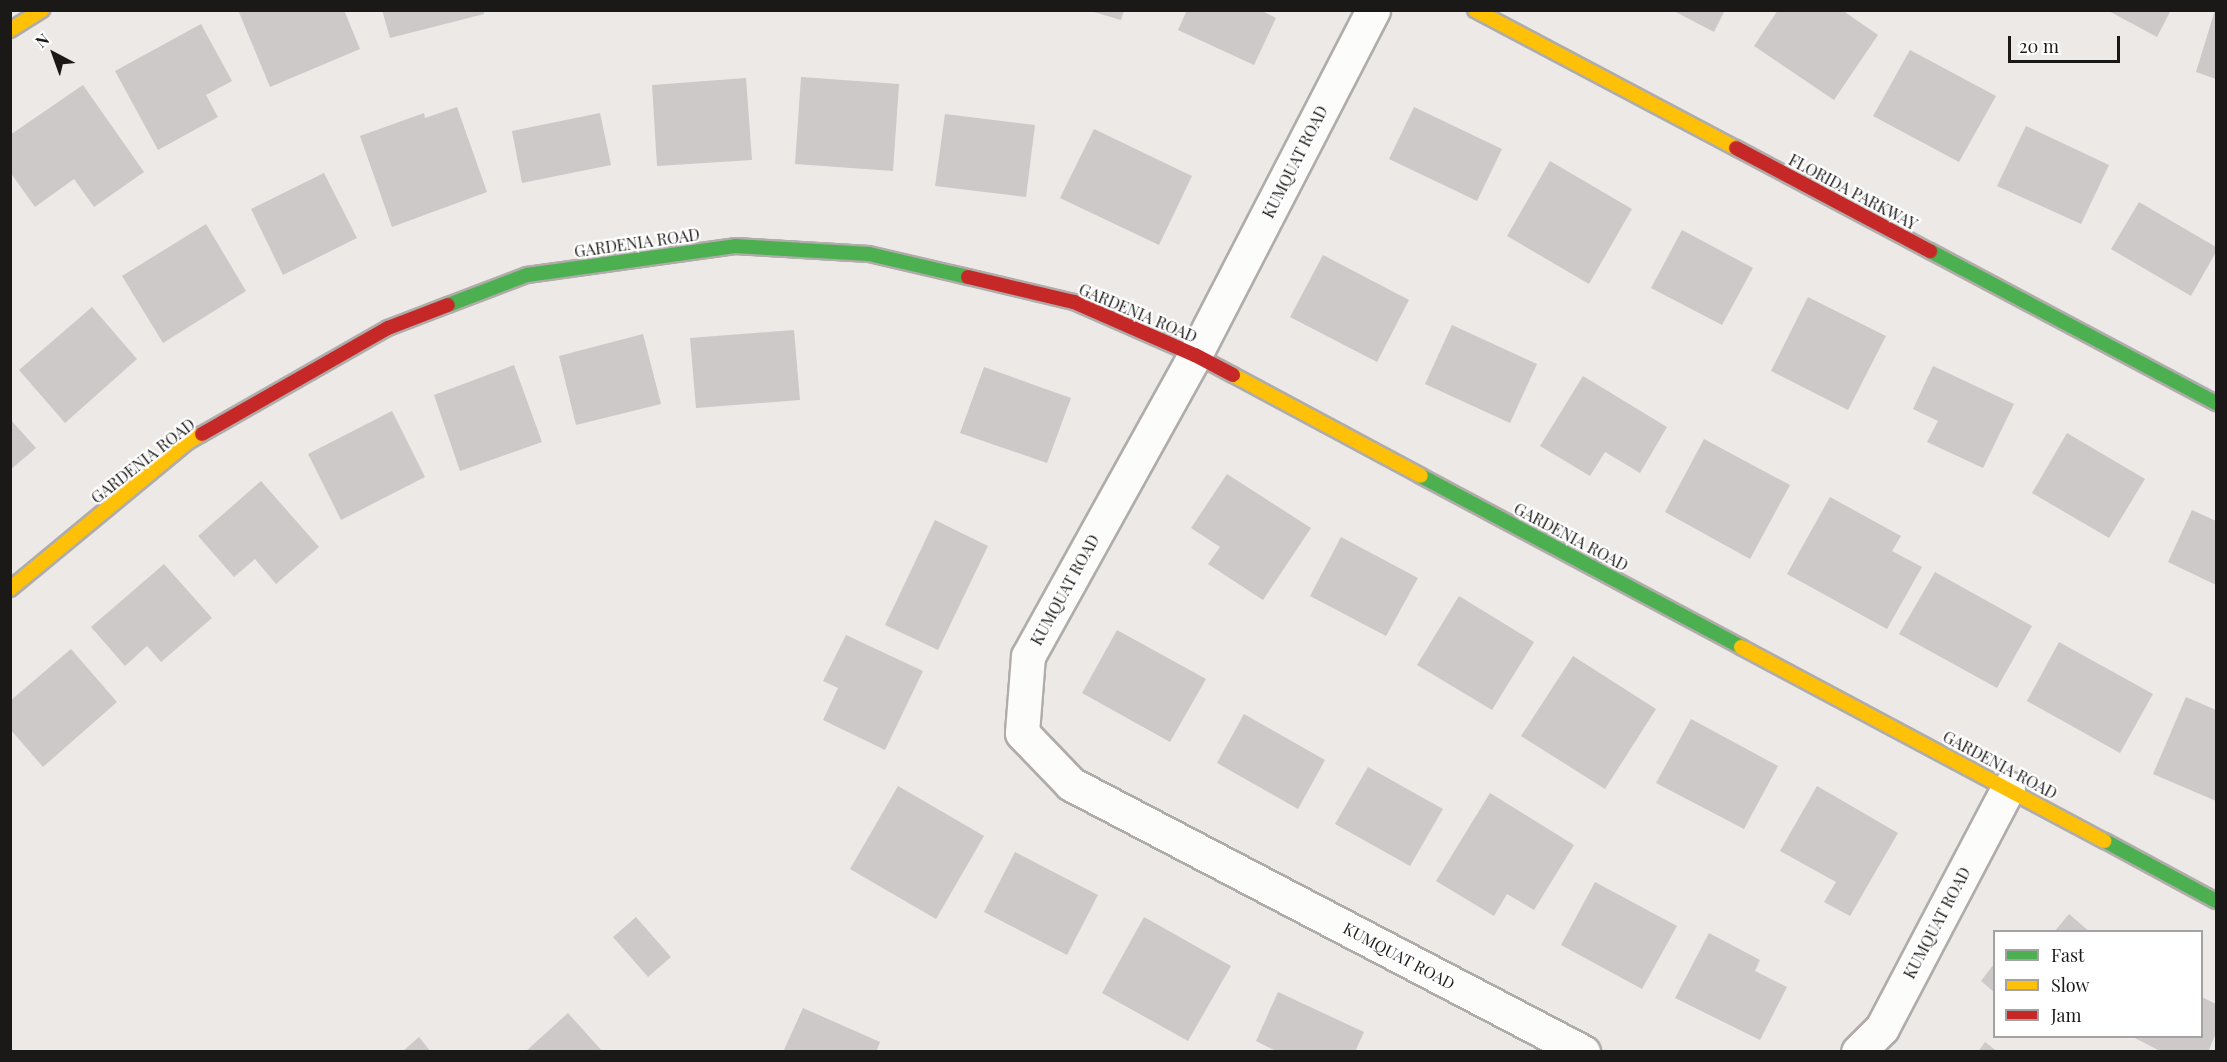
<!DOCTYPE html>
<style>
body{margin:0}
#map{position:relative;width:2227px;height:1062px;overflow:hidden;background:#ede9e7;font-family:"Playfair Display",serif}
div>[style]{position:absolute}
.building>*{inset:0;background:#ccc9c8}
.roads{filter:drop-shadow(2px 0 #afacaa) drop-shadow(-2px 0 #afacaa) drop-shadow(0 2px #afacaa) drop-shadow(0 -2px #afacaa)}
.street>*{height:33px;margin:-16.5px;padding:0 16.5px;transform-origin:16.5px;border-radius:16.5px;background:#fcfcfb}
.fast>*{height:14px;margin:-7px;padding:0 7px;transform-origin:7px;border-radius:7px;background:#4caf50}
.slow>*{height:14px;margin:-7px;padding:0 7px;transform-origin:7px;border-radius:7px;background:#ffc107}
.jam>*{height:14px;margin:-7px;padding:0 7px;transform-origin:7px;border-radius:7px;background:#c62828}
span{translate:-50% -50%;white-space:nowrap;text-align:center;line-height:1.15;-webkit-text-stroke:4.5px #fff;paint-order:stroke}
.street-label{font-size:16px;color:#1b1918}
.frame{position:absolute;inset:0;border:12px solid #1b1918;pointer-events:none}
.legend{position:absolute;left:1993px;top:930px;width:210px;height:108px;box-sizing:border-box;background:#fff;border:2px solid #a4a3a3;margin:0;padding:8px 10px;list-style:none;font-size:18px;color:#1b1918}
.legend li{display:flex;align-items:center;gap:12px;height:30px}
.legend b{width:30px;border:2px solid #a4a3a3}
.north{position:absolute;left:24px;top:24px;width:60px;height:60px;-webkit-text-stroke:4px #fff;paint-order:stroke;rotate:319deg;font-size:16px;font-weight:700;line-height:24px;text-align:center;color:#1b1918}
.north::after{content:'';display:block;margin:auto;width:21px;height:27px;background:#1b1918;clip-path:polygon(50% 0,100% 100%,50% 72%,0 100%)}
.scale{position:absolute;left:2008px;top:36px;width:112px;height:27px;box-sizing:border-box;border:3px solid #1b1918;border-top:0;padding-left:8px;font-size:18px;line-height:21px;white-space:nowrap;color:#1b1918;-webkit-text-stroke:4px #fff;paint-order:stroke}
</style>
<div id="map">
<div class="building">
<i style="clip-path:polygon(238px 10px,344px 10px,360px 49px,270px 87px)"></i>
<i style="clip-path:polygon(382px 10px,484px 10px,484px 14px,390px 38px)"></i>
<i style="clip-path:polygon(1087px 10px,1124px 10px,1121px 20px)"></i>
<i style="clip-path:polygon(1187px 10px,1260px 10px,1276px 18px,1254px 65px,1178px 30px)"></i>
<i style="clip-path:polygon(1672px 10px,1725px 10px,1714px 32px)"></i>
<i style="clip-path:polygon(1778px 10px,1842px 10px,1878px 35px,1834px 100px,1754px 46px)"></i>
<i style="clip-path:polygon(2107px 10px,2171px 10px,2157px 37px)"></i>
<i style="clip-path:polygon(2215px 10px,2216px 10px,2216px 79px,2196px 72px)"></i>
<i style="clip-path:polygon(201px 24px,232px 81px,206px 95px,218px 117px,158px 150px,115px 71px)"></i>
<i style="clip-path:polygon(1910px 50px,1996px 96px,1959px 162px,1873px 116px)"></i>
<i style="clip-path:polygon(801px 77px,899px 84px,893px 171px,795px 164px)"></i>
<i style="clip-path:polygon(746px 78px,752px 160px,657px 166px,652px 85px)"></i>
<i style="clip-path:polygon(83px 85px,144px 172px,94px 207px,74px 179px,35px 207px,10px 172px,10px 135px)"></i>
<i style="clip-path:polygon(457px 107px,487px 192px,392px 227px,360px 136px,424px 113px,425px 118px)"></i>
<i style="clip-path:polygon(1414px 107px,1502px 149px,1477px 201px,1389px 159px)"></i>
<i style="clip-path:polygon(600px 113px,611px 165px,522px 183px,512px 131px)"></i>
<i style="clip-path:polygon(945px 114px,1035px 125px,1026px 197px,935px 186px)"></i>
<i style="clip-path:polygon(2026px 126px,2109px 165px,2081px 224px,1997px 186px)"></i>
<i style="clip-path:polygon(1094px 129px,1192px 176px,1159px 245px,1060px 198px)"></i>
<i style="clip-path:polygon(1550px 161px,1632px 209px,1589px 284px,1507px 236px)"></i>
<i style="clip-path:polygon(324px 173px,357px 238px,283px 275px,251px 209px)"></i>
<i style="clip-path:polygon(2139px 202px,2216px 247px,2216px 252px,2191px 296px,2111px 249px)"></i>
<i style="clip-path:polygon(206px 224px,246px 291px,163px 343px,122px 276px)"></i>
<i style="clip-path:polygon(1682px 230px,1753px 268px,1722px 325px,1651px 288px)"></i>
<i style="clip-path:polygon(1323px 255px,1409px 300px,1377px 362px,1290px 317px)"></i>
<i style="clip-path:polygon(1808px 297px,1886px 336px,1848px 410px,1771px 371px)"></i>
<i style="clip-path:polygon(92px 307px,137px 359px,65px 423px,19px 370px)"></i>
<i style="clip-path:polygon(1452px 325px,1537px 364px,1510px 423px,1425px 384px)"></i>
<i style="clip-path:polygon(794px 330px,800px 400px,696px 408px,690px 338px)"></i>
<i style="clip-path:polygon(643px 334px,661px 404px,576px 425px,559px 356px)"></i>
<i style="clip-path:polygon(514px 365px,542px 442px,460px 471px,434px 395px)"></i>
<i style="clip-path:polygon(1933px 366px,2014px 404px,1983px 468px,1927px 442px,1938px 421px,1913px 409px)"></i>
<i style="clip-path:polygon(984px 367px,1071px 398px,1047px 463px,960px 433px)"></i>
<i style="clip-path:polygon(1583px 376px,1667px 427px,1640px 473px,1605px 452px,1590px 476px,1540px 446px)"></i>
<i style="clip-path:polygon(392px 411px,425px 477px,341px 520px,308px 454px)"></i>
<i style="clip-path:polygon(10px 419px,36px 448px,10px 470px)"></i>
<i style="clip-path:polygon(2067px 433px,2145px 479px,2109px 538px,2032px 493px)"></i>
<i style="clip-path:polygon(1704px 439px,1790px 485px,1750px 559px,1665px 512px)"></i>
<i style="clip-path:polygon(1227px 474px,1311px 528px,1263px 600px,1208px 564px,1220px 547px,1191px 528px)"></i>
<i style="clip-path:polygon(261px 481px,319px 547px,276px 584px,255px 559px,234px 577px,198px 536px)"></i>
<i style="clip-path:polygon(1830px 497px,1901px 536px,1892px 551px,1922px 567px,1887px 629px,1787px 574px)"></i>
<i style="clip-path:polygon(2192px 510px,2216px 521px,2216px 585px,2168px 562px)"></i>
<i style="clip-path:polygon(935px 520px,988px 546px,938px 650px,885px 625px)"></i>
<i style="clip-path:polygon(1341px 537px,1418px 578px,1386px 636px,1310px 596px)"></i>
<i style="clip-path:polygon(164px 564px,212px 618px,161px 662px,147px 646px,125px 666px,91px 627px)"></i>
<i style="clip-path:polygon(1935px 572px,2032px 626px,1997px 688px,1899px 634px)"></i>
<i style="clip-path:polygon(1459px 596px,1534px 642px,1492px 710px,1417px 665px)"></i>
<i style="clip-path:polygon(1117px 630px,1206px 679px,1170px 742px,1082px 693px)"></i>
<i style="clip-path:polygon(846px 635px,923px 671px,885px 750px,823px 720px,838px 688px,823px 681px)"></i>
<i style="clip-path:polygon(2059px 642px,2153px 694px,2120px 753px,2027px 701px)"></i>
<i style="clip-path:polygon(71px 649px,117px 702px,43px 767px,10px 729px,10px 701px)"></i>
<i style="clip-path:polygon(1573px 656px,1656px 709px,1605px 789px,1521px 736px)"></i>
<i style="clip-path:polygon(2186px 697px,2216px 710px,2216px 801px,2153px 774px)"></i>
<i style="clip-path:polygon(1244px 714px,1325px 760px,1298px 809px,1217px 763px)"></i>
<i style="clip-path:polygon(1691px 719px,1778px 766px,1744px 829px,1656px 783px)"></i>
<i style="clip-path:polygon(1368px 767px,1443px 809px,1410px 866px,1335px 824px)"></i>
<i style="clip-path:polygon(898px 786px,984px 836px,936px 919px,850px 869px)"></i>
<i style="clip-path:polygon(1817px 786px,1898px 833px,1850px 916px,1824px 902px,1836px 882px,1780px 851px)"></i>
<i style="clip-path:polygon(1490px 793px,1574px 845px,1534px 910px,1507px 894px,1494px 916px,1436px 881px)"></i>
<i style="clip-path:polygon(1015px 852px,1098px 895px,1067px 955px,984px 912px)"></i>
<i style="clip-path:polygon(1595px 882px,1677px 926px,1642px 989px,1561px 945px)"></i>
<i style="clip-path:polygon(2069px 914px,2090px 932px,2054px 932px)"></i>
<i style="clip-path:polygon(636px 917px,671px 957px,648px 977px,613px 937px)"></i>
<i style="clip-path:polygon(1144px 917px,1231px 966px,1188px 1041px,1102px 993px)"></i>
<i style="clip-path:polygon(1709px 933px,1760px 960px,1755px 971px,1787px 987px,1760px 1040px,1675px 998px)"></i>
<i style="clip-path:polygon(1994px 964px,1994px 992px,1981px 981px)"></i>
<i style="clip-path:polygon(1278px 992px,1364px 1032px,1355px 1052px,1278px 1052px,1256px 1041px)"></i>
<i style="clip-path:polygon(2202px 997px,2216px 1004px,2216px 1033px,2208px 1052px,2162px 1052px,2131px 1036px,2202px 1036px)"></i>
<i style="clip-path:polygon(803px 1008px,880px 1042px,876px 1052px,783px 1052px)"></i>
<i style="clip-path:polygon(568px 1013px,603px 1052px,525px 1052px)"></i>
<i style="clip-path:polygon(419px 1037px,431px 1052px,402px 1052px)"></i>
<i style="clip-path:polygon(1985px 1042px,1998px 1052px,1978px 1052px)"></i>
</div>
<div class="roads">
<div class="street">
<i style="left:1373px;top:10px;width:388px;rotate:117.3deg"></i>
<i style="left:1195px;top:355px;width:344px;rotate:119deg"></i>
<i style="left:1028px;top:656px;width:77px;rotate:94.5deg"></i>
<i style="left:1022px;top:733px;width:71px;rotate:46.1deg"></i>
<i style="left:1071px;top:784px;width:578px;rotate:27.63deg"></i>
<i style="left:1858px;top:1052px;width:34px;rotate:-45deg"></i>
<i style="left:1882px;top:1028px;width:271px;rotate:-62.3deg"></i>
</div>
<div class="fast">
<i style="left:1930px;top:251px;width:324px;rotate:28deg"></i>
<i style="left:448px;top:305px;width:85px;rotate:-20.8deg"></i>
<i style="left:527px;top:275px;width:210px;rotate:-7.9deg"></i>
<i style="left:735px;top:246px;width:134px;rotate:3.4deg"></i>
<i style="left:869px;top:254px;width:102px;rotate:13.1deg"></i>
<i style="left:1421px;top:476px;width:363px;rotate:28.1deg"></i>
<i style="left:2105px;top:841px;width:126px;rotate:28.4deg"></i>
</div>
<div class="slow">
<i style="left:1475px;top:10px;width:295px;rotate:27.9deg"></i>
<i style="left:10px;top:30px;width:38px;rotate:-32deg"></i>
<i style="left:1233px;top:375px;width:213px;rotate:28.2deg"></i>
<i style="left:10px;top:589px;width:231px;rotate:-39.6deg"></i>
<i style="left:188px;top:442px;width:16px;rotate:-30deg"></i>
<i style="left:1741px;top:647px;width:412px;rotate:28.1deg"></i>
</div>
<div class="jam">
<i style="left:1736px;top:148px;width:220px;rotate:28deg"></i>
<i style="left:968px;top:277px;width:109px;rotate:13.3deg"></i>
<i style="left:1074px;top:302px;width:132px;rotate:23.7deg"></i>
<i style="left:1195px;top:355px;width:43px;rotate:27.8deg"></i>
<i style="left:202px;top:434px;width:214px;rotate:-29.7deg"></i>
<i style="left:388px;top:328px;width:64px;rotate:-21deg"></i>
</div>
</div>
<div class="street-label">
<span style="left:1295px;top:162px;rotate:-63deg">KUMQUAT ROAD</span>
<span style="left:1853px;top:192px;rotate:28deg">FLORIDA PARKWAY</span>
<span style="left:637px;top:243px;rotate:-8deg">GARDENIA ROAD</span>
<span style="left:1138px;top:313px;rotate:23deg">GARDENIA ROAD</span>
<span style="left:143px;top:461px;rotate:-38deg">GARDENIA ROAD</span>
<span style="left:1571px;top:537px;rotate:28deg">GARDENIA ROAD</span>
<span style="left:1065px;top:590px;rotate:-61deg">KUMQUAT ROAD</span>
<span style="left:2000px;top:765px;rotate:28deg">GARDENIA ROAD</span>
<span style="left:1937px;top:923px;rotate:-62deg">KUMQUAT ROAD</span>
<span style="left:1399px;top:956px;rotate:28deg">KUMQUAT ROAD</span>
</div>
<div class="frame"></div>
<ul class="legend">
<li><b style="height:8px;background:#4caf50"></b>Fast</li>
<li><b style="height:8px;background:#ffc107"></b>Slow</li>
<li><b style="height:8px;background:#c62828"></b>Jam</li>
</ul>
<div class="north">N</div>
<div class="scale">20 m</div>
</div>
